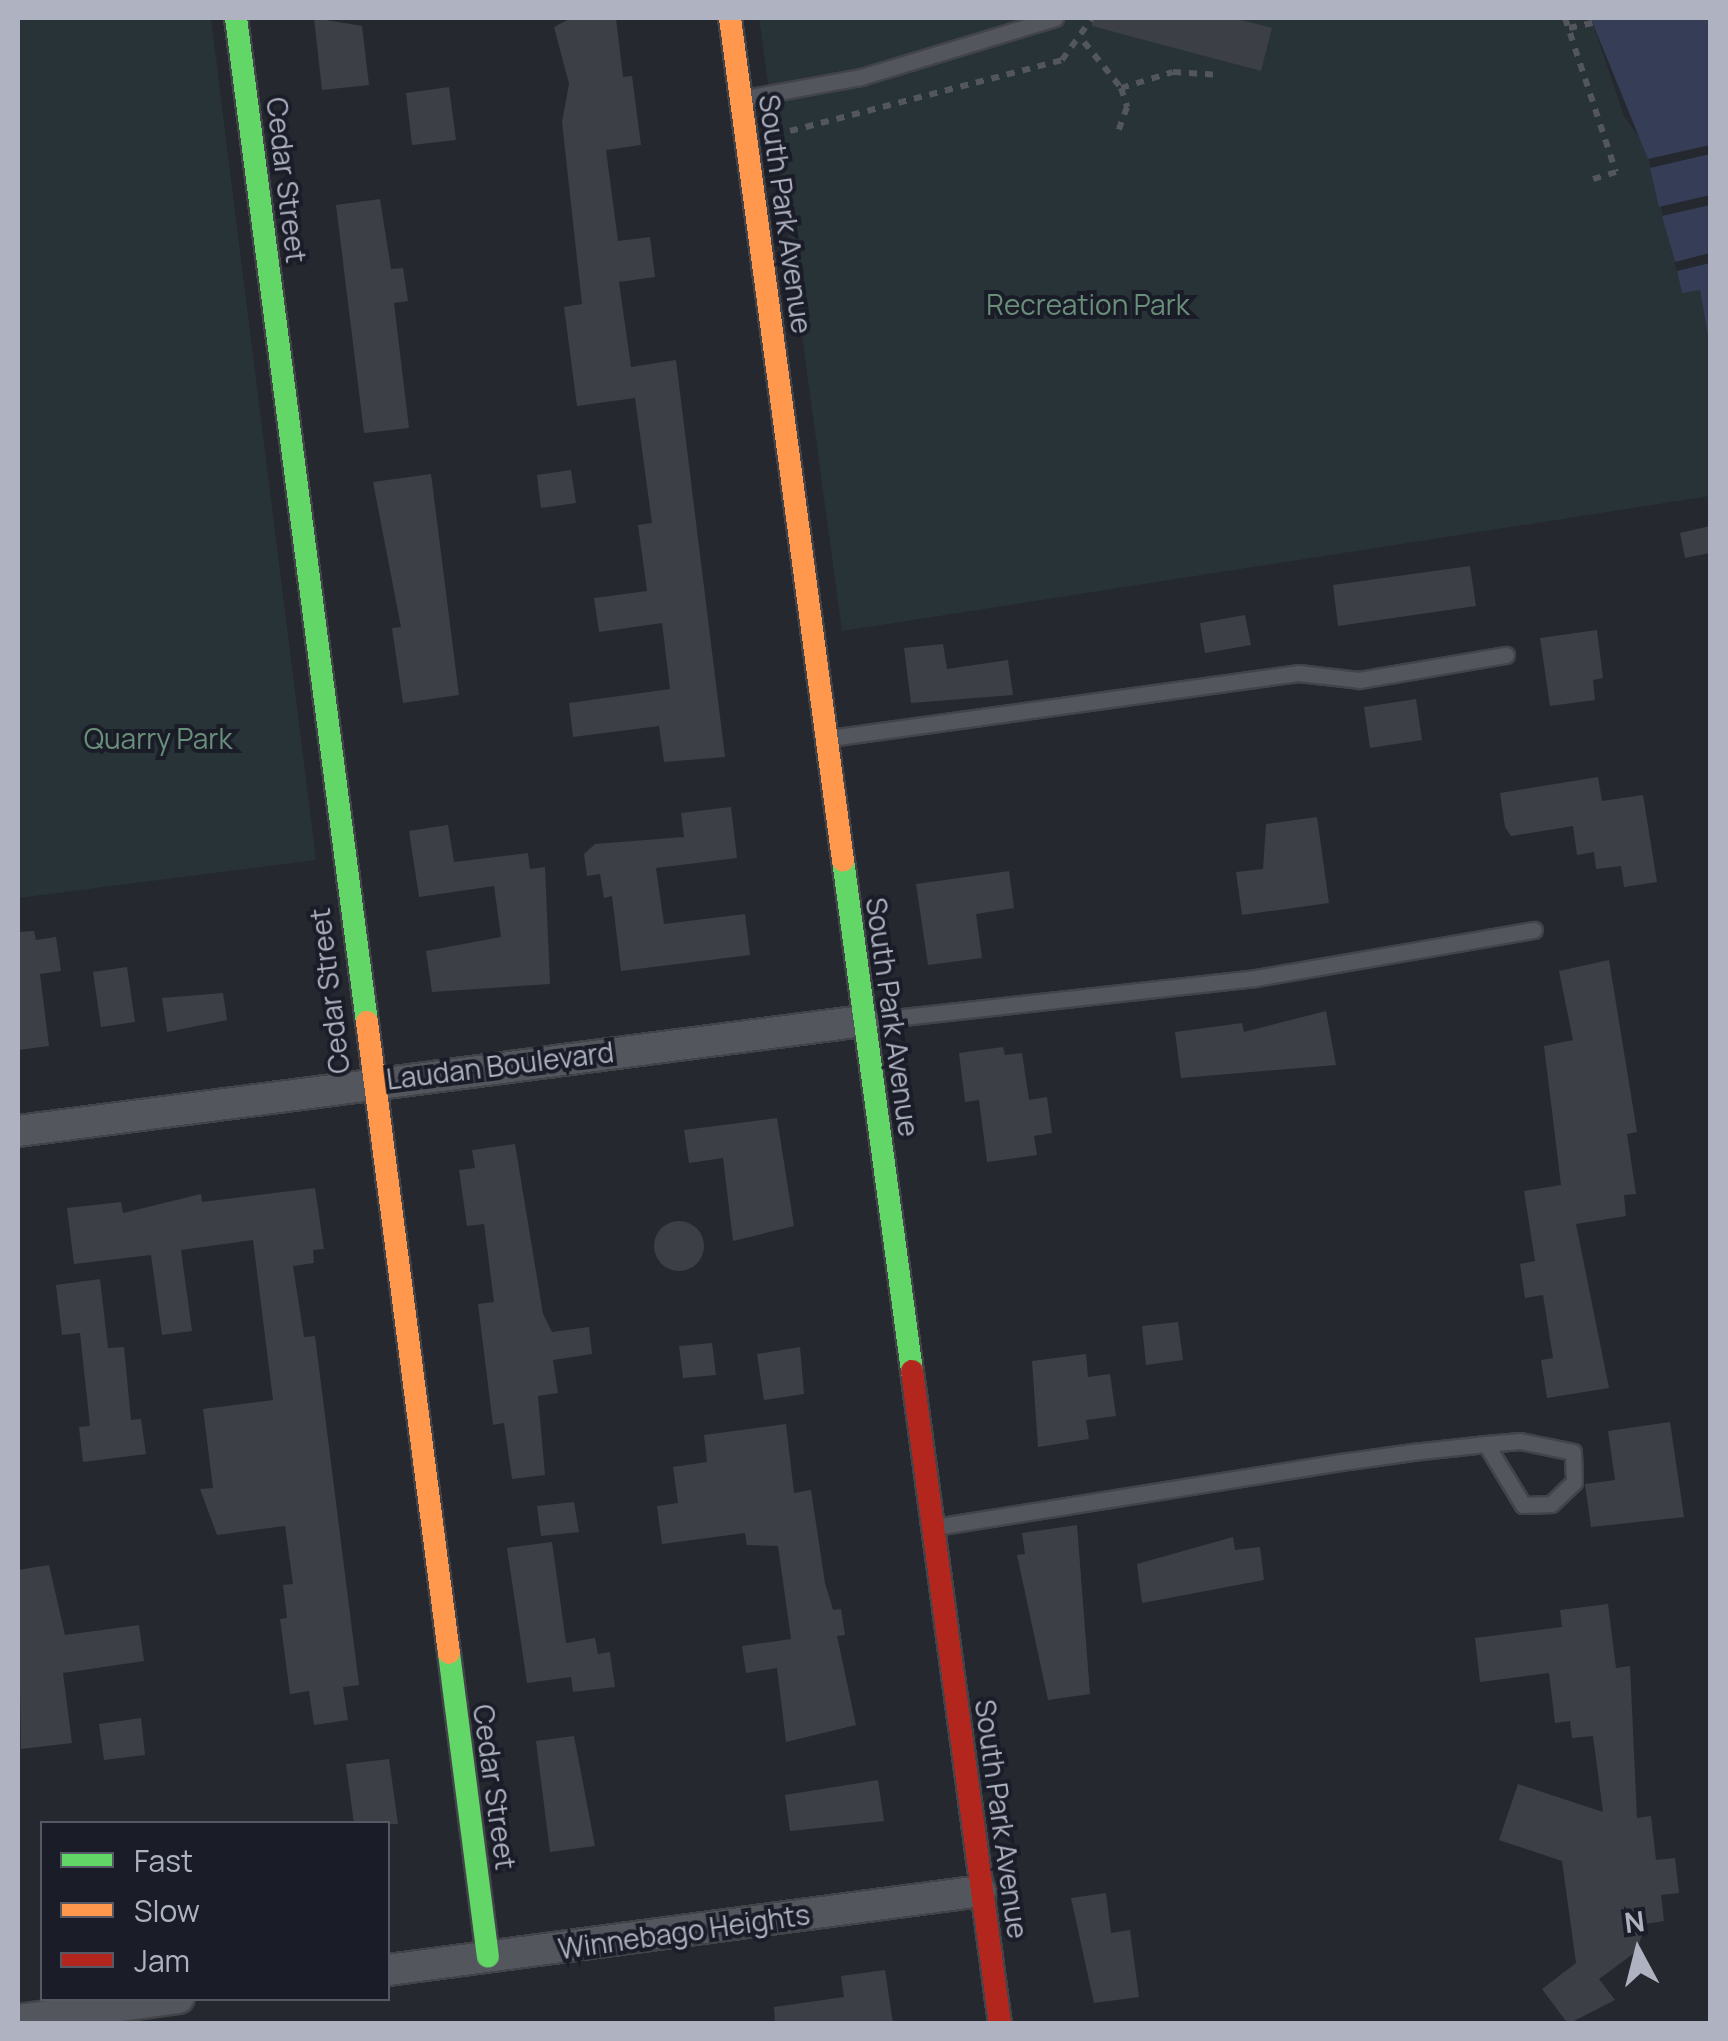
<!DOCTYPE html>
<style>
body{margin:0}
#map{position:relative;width:1728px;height:2041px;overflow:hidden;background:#25282f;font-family:Manrope,sans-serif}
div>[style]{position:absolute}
.green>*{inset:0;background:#273337}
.water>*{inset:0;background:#363e57}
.building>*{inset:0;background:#3d3f46}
.round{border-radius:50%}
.path>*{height:6px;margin-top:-3px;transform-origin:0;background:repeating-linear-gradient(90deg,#53565c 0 8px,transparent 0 16px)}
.roads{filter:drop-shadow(2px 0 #42444a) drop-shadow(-2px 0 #42444a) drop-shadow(0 2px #42444a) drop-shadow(0 -2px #42444a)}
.lane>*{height:15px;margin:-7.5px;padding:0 7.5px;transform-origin:7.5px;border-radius:7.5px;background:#54565e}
.street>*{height:30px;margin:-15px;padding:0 15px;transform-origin:15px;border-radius:15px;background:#54565e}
.fast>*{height:22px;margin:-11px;padding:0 11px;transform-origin:11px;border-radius:11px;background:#63d668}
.slow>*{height:22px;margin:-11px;padding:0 11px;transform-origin:11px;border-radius:11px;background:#ff974d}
.jam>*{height:22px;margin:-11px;padding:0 11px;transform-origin:11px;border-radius:11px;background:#b3261e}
span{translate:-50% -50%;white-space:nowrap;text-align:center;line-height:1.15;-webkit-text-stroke:8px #1a1d28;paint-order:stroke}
.street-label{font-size:28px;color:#aeb2c1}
.park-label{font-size:28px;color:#698e79}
.frame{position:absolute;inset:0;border:20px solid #aeb2c1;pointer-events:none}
.legend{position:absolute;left:40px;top:1821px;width:350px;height:180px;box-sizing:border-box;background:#1a1d28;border:2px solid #555965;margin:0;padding:12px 18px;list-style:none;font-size:30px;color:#aeb2c1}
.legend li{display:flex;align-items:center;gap:20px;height:50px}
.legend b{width:50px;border:2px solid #555965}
.north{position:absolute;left:1588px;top:1901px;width:100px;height:100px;-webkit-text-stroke:8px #1a1d28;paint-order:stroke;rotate:353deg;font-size:28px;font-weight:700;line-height:40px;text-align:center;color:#aeb2c1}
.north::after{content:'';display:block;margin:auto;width:35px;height:45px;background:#aeb2c1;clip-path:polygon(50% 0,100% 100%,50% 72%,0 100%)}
</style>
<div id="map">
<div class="green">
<i style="clip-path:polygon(18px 18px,211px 18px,316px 860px,18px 898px)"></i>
<i style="clip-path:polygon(759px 18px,1591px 18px,1624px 116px,1646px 147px,1682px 292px,1700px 289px,1710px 347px,1710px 496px,842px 631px)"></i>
</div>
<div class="water">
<i style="clip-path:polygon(1591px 19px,1710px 18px,1710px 145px,1648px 159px)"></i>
<i style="clip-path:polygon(1710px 154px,1710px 195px,1659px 207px,1650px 168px)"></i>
<i style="clip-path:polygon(1710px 205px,1710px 253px,1675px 262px,1662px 216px)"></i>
<i style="clip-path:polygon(1710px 263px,1710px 347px,1700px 290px,1682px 293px,1677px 271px)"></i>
</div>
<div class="building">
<i style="clip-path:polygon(314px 18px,362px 26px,369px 85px,322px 90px)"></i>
<i style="clip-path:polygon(571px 18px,616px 18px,623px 77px,632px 76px,641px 145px,606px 150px,618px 241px,650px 237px,655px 277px,619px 282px,631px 367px,676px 360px,725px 757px,664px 762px,659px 726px,573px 737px,569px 703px,670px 689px,662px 623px,599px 632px,594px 598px,647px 591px,638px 525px,652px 523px,635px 398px,577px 406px,564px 307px,582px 304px,562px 122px,569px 84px,554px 27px)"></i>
<i style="clip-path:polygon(1093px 18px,1233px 18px,1272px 28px,1261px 71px,1092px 26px)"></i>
<i style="clip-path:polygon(449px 87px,456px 140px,412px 145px,406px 93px)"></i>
<i style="clip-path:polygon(380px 199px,391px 269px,403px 268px,408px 301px,394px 303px,409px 428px,364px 433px,336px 205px)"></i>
<i style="clip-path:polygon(571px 470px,576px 503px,541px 508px,537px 475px)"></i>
<i style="clip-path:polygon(431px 474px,459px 695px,403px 703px,392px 628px,401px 627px,373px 482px)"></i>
<i style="clip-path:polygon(1710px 526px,1710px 553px,1685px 558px,1680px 533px)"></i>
<i style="clip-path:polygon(1470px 566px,1476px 606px,1338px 626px,1333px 585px)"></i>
<i style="clip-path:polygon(1245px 615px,1251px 645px,1205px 653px,1200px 623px)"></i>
<i style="clip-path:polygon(1597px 630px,1603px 678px,1593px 680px,1595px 700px,1550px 706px,1540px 638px)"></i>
<i style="clip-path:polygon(943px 644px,947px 669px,1008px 660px,1013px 695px,911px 703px,904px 648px)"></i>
<i style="clip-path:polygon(1416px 699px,1422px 740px,1370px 748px,1364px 707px)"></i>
<i style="clip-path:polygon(1598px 777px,1602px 801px,1643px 795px,1657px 882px,1624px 887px,1621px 866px,1596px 869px,1594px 852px,1577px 855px,1573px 826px,1511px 836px,1505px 827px,1500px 793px)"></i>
<i style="clip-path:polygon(731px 807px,737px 858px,656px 868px,664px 924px,745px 914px,750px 955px,621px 971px,612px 896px,604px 898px,600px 874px,587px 876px,584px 854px,595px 844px,684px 837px,681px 813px)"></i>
<i style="clip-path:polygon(1317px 817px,1329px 903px,1242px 915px,1236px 872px,1263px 869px,1266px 824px)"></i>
<i style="clip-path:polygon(448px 825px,454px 862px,528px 853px,530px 869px,545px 867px,550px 984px,432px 992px,426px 951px,501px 937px,494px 886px,419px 897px,409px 831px)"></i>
<i style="clip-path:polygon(1009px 871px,1014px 908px,976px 914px,982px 958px,928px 965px,916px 884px)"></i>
<i style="clip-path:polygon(34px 931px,36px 940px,56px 937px,61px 971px,40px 974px,49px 1046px,18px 1050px,18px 932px)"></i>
<i style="clip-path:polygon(1609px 960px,1637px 1132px,1627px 1134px,1636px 1194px,1624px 1195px,1626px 1216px,1576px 1224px,1609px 1388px,1547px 1398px,1541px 1360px,1553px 1358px,1543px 1295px,1525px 1298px,1520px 1264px,1535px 1261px,1524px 1191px,1561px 1185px,1544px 1046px,1573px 1040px,1559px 971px)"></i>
<i style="clip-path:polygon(127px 967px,135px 1022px,101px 1027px,93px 972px)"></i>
<i style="clip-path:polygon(223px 993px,227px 1020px,167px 1032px,162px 998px)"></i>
<i style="clip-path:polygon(1326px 1011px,1336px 1065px,1181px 1078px,1175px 1032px,1242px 1023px,1244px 1032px)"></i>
<i style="clip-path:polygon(1003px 1047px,1005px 1055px,1022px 1053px,1029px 1100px,1047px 1097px,1052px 1133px,1034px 1136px,1037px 1155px,987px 1162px,979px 1100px,965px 1102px,959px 1053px)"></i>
<i style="clip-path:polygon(777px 1118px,794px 1226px,733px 1241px,723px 1158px,689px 1163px,684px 1130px)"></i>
<i style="clip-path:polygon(515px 1144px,543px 1314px,552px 1332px,589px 1327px,592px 1354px,553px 1360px,558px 1393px,538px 1396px,545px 1475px,512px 1479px,504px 1423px,493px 1425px,478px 1304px,494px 1302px,484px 1224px,467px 1226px,459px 1170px,475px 1168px,472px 1150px)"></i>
<i style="clip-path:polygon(315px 1188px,324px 1249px,313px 1250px,314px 1263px,293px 1266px,304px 1337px,315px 1336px,359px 1685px,343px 1687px,348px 1720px,314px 1725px,309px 1691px,290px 1694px,280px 1619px,287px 1618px,283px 1585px,293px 1584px,285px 1526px,217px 1535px,200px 1489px,213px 1488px,203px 1409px,273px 1400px,253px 1240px,181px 1250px,192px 1331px,162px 1335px,151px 1255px,74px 1264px,67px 1208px,121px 1202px,123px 1213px,201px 1194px,202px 1202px)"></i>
<i class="round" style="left:654px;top:1221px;width:50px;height:50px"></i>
<i style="clip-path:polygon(100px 1279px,108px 1348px,124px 1347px,131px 1420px,141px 1419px,146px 1454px,83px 1462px,79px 1427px,90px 1426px,80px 1333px,62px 1335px,56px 1285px)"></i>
<i style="clip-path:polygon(1178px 1322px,1183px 1360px,1146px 1365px,1142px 1326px)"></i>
<i style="clip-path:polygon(712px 1343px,716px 1375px,683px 1378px,679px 1346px)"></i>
<i style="clip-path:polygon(800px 1347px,804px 1394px,764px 1400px,757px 1354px)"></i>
<i style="clip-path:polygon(1086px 1354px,1088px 1377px,1110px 1374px,1116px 1416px,1086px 1420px,1089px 1439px,1038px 1447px,1032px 1361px)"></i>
<i style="clip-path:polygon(1670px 1422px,1684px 1517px,1591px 1527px,1585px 1484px,1615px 1480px,1608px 1431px)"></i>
<i style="clip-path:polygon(786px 1424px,794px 1493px,811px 1490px,825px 1583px,833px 1610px,841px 1609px,845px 1635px,837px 1636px,856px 1725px,786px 1742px,777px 1668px,746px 1673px,742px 1646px,791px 1639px,778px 1546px,747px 1545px,745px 1533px,662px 1544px,657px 1506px,678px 1503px,673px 1467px,707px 1462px,704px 1435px)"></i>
<i style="clip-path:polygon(574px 1502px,579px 1532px,541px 1536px,537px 1506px)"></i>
<i style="clip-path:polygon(1077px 1525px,1090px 1694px,1048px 1700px,1017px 1555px,1025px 1554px,1022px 1533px)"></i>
<i style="clip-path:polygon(1233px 1537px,1235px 1550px,1260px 1547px,1264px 1580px,1142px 1603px,1137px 1564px)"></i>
<i style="clip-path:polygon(552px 1542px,566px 1643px,595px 1638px,598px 1654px,610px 1652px,615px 1687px,573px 1692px,571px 1677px,527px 1683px,507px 1548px)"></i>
<i style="clip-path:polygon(49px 1565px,65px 1635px,139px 1625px,144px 1661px,63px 1673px,72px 1743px,21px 1749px,18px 1570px)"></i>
<i style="clip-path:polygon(1608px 1604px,1616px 1668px,1630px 1666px,1637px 1818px,1651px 1816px,1656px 1860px,1675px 1858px,1679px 1893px,1661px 1895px,1664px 1921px,1645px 1924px,1637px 1951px,1599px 1979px,1615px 2000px,1568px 2024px,1542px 1989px,1576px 1963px,1562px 1861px,1499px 1840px,1518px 1784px,1603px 1812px,1593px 1736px,1572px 1738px,1570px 1721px,1555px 1723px,1549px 1673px,1480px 1682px,1475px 1638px,1562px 1627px,1560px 1610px)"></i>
<i style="clip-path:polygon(141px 1718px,145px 1755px,104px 1760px,99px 1724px)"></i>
<i style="clip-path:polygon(574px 1736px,595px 1846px,550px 1852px,536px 1741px)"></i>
<i style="clip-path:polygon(389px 1759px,398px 1824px,354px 1824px,346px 1764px)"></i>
<i style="clip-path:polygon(878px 1780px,884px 1821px,790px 1831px,785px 1795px)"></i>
<i style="clip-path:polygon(1106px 1893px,1111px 1933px,1130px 1930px,1139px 1997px,1094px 2003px,1071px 1898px)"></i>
<i style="clip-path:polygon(885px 1970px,893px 2024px,775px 2024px,774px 2007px,844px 1997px,841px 1976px)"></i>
</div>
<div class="path">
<i style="left:1565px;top:18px;width:162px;rotate:71.7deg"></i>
<i style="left:1616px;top:172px;width:30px;rotate:163deg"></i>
<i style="left:1569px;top:28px;width:24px;rotate:-12deg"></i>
<i style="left:1084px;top:42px;width:59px;rotate:51.2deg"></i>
<i style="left:1121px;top:88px;width:20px;rotate:72deg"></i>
<i style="left:1127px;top:107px;width:27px;rotate:110deg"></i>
<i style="left:1121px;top:88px;width:54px;rotate:-17.1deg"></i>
<i style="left:1173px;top:72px;width:47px;rotate:3.7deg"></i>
<i style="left:790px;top:131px;width:281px;rotate:-14.6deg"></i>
<i style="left:1062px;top:60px;width:52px;rotate:-54.5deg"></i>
</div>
<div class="roads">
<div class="lane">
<i style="left:745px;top:98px;width:118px;rotate:-10.3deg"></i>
<i style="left:861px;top:77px;width:203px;rotate:-16.9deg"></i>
<i style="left:830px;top:738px;width:472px;rotate:-7.9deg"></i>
<i style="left:1298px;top:673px;width:61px;rotate:6.5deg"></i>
<i style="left:1359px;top:680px;width:149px;rotate:-9.7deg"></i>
<i style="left:867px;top:1021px;width:390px;rotate:-6.3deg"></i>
<i style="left:1255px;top:978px;width:283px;rotate:-9.8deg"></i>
<i style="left:935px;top:1527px;width:419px;rotate:-9.1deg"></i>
<i style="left:1349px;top:1461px;width:64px;rotate:-8.1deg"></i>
<i style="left:1412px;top:1452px;width:74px;rotate:-6.2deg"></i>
<i style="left:1486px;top:1444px;width:34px;rotate:-5deg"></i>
<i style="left:1520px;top:1441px;width:54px;rotate:11.7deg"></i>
<i style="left:1573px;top:1452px;width:30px;rotate:88deg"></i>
<i style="left:1574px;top:1482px;width:32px;rotate:136deg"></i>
<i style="left:1551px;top:1504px;width:28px;rotate:178deg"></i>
<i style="left:1523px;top:1505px;width:71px;rotate:-121.2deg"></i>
</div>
<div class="street">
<i style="left:18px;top:1131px;width:852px;rotate:-7.42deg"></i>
<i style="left:388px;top:1970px;width:598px;rotate:-7.59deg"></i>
<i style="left:18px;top:2020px;width:162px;rotate:-7.8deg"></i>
</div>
<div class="fast">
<i style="left:236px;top:18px;width:1013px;rotate:82.57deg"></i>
<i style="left:843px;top:860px;width:516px;rotate:82.31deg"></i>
<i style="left:449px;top:1653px;width:306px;rotate:82.7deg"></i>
</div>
<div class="slow">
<i style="left:730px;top:18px;width:850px;rotate:82.36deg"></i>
<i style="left:367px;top:1022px;width:636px;rotate:82.6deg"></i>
</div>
<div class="jam">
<i style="left:912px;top:1371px;width:659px;rotate:82.32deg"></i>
</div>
</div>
<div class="street-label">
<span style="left:287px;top:180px;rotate:83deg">Cedar Street</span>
<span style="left:786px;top:214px;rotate:82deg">South Park Avenue</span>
<span style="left:329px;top:991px;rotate:-97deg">Cedar Street</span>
<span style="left:893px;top:1017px;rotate:82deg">South Park Avenue</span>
<span style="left:500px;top:1065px;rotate:-7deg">Laudan Boulevard</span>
<span style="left:495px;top:1787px;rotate:82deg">Cedar Street</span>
<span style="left:1002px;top:1819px;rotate:82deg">South Park Avenue</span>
<span style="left:684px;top:1931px;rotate:-8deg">Winnebago Heights</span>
</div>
<div class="park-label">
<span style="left:1088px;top:304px">Recreation Park</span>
<span style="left:158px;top:738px">Quarry Park</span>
</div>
<div class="frame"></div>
<ul class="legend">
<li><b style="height:12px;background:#63d668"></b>Fast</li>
<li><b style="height:12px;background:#ff974d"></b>Slow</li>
<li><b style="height:12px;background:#b3261e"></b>Jam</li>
</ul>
<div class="north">N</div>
</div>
